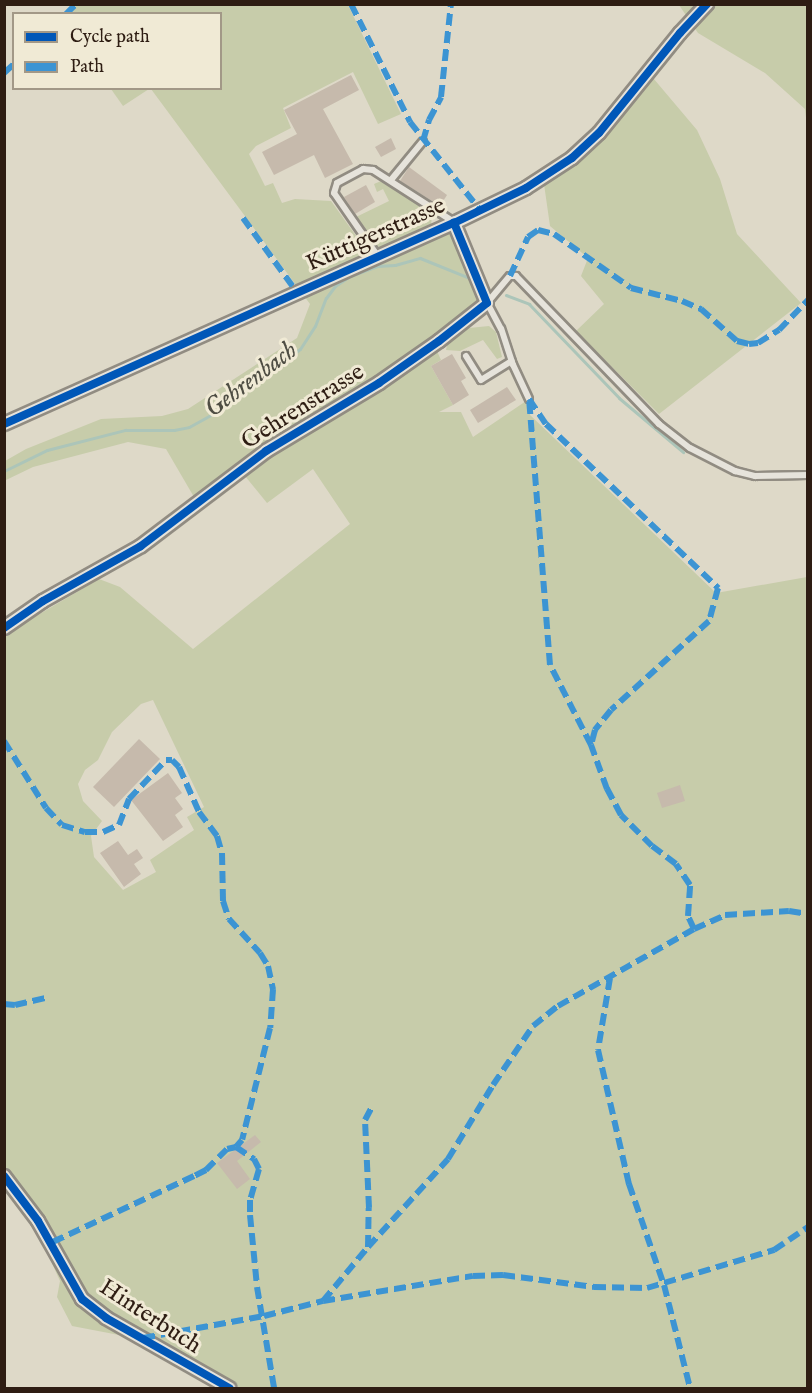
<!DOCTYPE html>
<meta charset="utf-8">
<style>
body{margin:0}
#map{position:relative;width:812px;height:1393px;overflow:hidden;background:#ded9c8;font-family:"IM FELL English",serif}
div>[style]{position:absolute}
.green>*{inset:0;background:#c7ccaa}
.stream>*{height:3px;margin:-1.5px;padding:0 1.5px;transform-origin:1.5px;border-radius:1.5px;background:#acc5b9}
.building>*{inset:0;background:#c6baac}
.roads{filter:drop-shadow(2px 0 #918c82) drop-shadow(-2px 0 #918c82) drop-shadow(0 2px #918c82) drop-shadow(0 -2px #918c82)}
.service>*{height:6px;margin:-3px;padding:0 3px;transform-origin:3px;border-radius:3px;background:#e6e3db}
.minor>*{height:12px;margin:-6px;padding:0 6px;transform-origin:6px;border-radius:6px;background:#e6e3db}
.quiet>*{height:6px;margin-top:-3px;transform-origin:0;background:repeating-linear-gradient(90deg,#3c94d3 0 12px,transparent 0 18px)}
.cycleway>*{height:8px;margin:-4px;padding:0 4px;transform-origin:4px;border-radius:4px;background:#0057b8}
span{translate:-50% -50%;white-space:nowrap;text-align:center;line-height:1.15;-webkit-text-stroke:6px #f0ead5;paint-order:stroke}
.street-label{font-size:24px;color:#2e1d13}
.water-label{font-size:26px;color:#4e4d43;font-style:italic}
.frame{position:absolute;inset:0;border:6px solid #2e1d13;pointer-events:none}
.legend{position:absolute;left:12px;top:12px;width:210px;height:78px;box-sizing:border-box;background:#f0ead5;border:2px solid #a29887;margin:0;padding:8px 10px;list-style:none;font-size:18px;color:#2e1d13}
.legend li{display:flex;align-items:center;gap:12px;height:30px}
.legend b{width:30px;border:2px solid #a29887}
</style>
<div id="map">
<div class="green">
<i style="clip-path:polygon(evenodd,75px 4px,348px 5px,401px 114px,378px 124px,353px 72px,283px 108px,291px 128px,256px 146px,249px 154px,265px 186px,273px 183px,282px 203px,295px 199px,331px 201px,367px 251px,377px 247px,354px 218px,389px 201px,383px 189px,377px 192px,374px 184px,381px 181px,433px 213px,431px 224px,441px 220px,495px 303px,405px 360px,411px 369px,437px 351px,441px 360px,431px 366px,453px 405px,439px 412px,461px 412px,473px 437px,532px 397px,530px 415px,716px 593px,807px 577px,807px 1388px,241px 1388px,210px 1374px,132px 1329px,119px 1335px,72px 1326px,57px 1297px,60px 1281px,32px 1219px,5px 1183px,4px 635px,99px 579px,120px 587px,193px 649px,350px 524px,313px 469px,267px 503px,245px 476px,201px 509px,166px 449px,128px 442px,33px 467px,4px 481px,5px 461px,26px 449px,101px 419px,162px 416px,188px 409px,297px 338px,310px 304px,151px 89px,220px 88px,220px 14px,65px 13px,75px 4px,153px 700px,204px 807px,187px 817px,194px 830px,150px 860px,156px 872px,123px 890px,94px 857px,91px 836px,102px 821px,83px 801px,78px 784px,85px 770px,98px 760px,112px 732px,141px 704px,153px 700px)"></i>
<i style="clip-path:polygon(679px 5px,807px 5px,807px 126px,805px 109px,765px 73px,698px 33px)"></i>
<i style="clip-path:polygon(648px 72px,697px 130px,720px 179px,737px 234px,801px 303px,659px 414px,576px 331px,604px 304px,581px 276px,588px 258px,550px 226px,544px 184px)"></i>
<i style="clip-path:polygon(111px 89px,149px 89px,123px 106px)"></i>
<i style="clip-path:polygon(489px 326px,496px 332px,502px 357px,497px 359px,483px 340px,460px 351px,446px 350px,448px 341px,469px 328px)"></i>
</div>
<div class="stream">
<i style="left:506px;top:295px;width:25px;rotate:21deg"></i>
<i style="left:529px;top:304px;width:130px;rotate:46.2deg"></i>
<i style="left:619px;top:398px;width:84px;rotate:40.2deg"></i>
<i style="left:4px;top:471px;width:48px;rotate:-26deg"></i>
<i style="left:47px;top:450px;width:81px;rotate:-14.4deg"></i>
<i style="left:125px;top:430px;width:49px"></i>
<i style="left:174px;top:430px;width:15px;rotate:-11deg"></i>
<i style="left:189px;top:427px;width:31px;rotate:-29deg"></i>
<i style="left:216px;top:412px;width:105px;rotate:-36.9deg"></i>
<i style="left:300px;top:349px;width:27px;rotate:-57deg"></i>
<i style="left:315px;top:326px;width:30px;rotate:-69deg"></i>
<i style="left:326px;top:298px;width:15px;rotate:-53deg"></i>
<i style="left:335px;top:286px;width:18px;rotate:-34deg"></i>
<i style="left:350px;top:276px;width:29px;rotate:-20deg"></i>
<i style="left:377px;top:266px;width:18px;rotate:-3deg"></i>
<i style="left:395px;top:265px;width:26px;rotate:-16deg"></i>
<i style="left:420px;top:258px;width:51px;rotate:22deg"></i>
</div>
<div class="building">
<i style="clip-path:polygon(351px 75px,359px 90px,323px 109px,353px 164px,325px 178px,314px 155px,274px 175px,262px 152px,297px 134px,284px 110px)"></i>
<i style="clip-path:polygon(391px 138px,396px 149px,381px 157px,375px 147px)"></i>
<i style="clip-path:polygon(409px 167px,447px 195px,440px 206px,400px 181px)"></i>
<i style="clip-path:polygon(366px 185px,375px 202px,355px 214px,344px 197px)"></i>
<i style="clip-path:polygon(452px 354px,466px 378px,461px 381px,469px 395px,453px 405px,431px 366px)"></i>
<i style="clip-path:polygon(507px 387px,516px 400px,478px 423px,470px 410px)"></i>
<i style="clip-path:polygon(139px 739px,160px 759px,114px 807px,93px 787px)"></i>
<i style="clip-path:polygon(168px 773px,182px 793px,175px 798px,183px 809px,175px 815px,183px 827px,163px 841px,131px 800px)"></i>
<i style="clip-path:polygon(680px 785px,685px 801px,662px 808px,657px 793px)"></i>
<i style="clip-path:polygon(118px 841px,128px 855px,137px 849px,143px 858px,134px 864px,141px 874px,124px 887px,100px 853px)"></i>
<i style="clip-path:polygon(255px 1135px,261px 1142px,237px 1161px,250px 1179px,237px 1189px,217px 1163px)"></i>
</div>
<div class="roads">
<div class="service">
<i style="left:391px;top:180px;width:50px;rotate:-50.6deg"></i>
<i style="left:377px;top:255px;width:75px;rotate:-124.7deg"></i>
<i style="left:334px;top:193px;width:10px;rotate:-73deg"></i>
<i style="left:337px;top:183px;width:30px;rotate:-28deg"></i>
<i style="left:363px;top:169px;width:10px;rotate:6deg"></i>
<i style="left:373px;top:170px;width:96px;rotate:32.7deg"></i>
<i style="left:466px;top:356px;width:28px;rotate:58deg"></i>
<i style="left:481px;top:380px;width:36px;rotate:-32deg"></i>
<i style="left:529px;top:399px;width:38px;rotate:-115deg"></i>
<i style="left:513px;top:365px;width:38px;rotate:-108deg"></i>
<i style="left:501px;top:329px;width:30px;rotate:-118deg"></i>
<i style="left:487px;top:303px;width:35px;rotate:-50deg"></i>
<i style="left:510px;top:276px;width:6px"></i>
<i style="left:516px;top:276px;width:206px;rotate:46deg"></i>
<i style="left:659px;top:424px;width:39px;rotate:38deg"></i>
<i style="left:690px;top:448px;width:51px;rotate:27.1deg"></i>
<i style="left:735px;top:471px;width:21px;rotate:14deg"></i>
<i style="left:755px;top:476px;width:53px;rotate:-1.1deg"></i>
</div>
<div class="minor">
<i style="left:4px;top:424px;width:493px;rotate:-24.1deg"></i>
<i style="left:454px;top:223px;width:80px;rotate:-25.9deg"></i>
<i style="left:526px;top:188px;width:55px;rotate:-33.1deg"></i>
<i style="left:572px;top:158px;width:37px;rotate:-43deg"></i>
<i style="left:599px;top:133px;width:129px;rotate:-51deg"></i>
<i style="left:680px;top:33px;width:40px;rotate:-47deg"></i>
<i style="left:4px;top:628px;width:47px;rotate:-34.7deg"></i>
<i style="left:43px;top:601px;width:112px;rotate:-29.3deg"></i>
<i style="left:141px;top:546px;width:157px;rotate:-37.2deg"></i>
<i style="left:266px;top:451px;width:132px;rotate:-31deg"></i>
<i style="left:379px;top:383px;width:73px;rotate:-35deg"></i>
<i style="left:439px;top:341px;width:61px;rotate:-38.4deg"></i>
<i style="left:487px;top:303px;width:87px;rotate:-112.4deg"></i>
<i style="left:4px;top:1176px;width:56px;rotate:52.9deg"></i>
<i style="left:38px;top:1221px;width:90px;rotate:60.6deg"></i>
<i style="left:82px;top:1299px;width:31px;rotate:38deg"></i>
<i style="left:106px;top:1318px;width:142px;rotate:29.6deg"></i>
</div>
</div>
<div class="quiet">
<i style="left:351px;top:4px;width:132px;rotate:63.4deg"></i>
<i style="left:410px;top:122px;width:112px;rotate:51.5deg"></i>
<i style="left:66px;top:14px;width:14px;rotate:-45deg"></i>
<i style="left:4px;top:73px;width:13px;rotate:-42deg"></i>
<i style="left:423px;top:141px;width:22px;rotate:-74deg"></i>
<i style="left:429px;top:120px;width:26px;rotate:-62deg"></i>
<i style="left:441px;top:97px;width:94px;rotate:-83.9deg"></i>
<i style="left:243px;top:218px;width:90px;rotate:54deg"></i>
<i style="left:510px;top:276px;width:43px;rotate:-65.2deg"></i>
<i style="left:528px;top:237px;width:12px;rotate:-35deg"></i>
<i style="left:538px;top:230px;width:16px;rotate:14deg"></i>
<i style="left:554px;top:234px;width:94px;rotate:35deg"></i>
<i style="left:631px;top:288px;width:53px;rotate:14.3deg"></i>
<i style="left:682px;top:301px;width:21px;rotate:23deg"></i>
<i style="left:701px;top:309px;width:48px;rotate:41.6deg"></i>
<i style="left:737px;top:341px;width:12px;rotate:14deg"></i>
<i style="left:749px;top:344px;width:9px;rotate:-6deg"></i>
<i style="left:758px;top:343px;width:25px;rotate:-32deg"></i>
<i style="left:779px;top:330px;width:42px;rotate:-46deg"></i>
<i style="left:529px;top:399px;width:30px;rotate:56deg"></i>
<i style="left:546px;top:424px;width:238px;rotate:43.6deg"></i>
<i style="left:718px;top:588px;width:34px;rotate:105deg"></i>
<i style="left:709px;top:621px;width:132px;rotate:137.8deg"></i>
<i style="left:611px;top:710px;width:26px;rotate:129deg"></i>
<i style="left:595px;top:730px;width:16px;rotate:105deg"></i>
<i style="left:4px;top:741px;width:79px;rotate:57.9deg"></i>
<i style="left:46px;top:808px;width:23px;rotate:47deg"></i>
<i style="left:62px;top:825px;width:24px;rotate:17deg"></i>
<i style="left:85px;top:832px;width:18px"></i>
<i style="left:103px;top:832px;width:17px;rotate:-24deg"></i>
<i style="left:119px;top:825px;width:28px;rotate:-69deg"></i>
<i style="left:129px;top:799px;width:54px;rotate:-46.5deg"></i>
<i style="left:166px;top:760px;width:6px"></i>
<i style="left:172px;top:760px;width:10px;rotate:45deg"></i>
<i style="left:179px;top:767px;width:49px;rotate:66deg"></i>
<i style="left:199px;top:812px;width:30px;rotate:53deg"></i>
<i style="left:217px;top:836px;width:18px;rotate:74deg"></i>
<i style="left:222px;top:853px;width:48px;rotate:88.8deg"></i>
<i style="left:223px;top:901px;width:19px;rotate:72deg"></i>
<i style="left:229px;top:919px;width:46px;rotate:47.6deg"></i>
<i style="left:260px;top:953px;width:15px;rotate:58deg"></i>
<i style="left:268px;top:966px;width:24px;rotate:78deg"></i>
<i style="left:273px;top:989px;width:39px;rotate:94deg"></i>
<i style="left:270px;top:1028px;width:115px;rotate:104deg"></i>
<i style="left:242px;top:1140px;width:9px;rotate:131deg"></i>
<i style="left:236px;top:1147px;width:9px;rotate:167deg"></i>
<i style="left:227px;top:1149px;width:30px;rotate:135deg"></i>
<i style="left:206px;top:1170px;width:13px;rotate:153deg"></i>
<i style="left:194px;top:1176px;width:159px;rotate:155deg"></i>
<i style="left:694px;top:929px;width:34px;rotate:-24deg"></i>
<i style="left:725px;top:915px;width:64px;rotate:-3.6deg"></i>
<i style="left:789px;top:911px;width:19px;rotate:9deg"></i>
<i style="left:610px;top:978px;width:73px;rotate:99.5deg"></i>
<i style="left:598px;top:1050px;width:138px;rotate:77deg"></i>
<i style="left:629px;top:1184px;width:107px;rotate:70.9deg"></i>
<i style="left:664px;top:1285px;width:106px;rotate:75.8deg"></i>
<i style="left:4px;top:1004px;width:11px;rotate:5deg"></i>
<i style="left:15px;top:1005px;width:35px;rotate:-13deg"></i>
<i style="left:236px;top:1147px;width:22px;rotate:34deg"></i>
<i style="left:254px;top:1159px;width:11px;rotate:63deg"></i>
<i style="left:259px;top:1169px;width:32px;rotate:106deg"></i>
<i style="left:250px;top:1200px;width:15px;rotate:90deg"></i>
<i style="left:250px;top:1215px;width:72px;rotate:84.4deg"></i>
<i style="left:257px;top:1287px;width:102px;rotate:80.4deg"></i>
<i style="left:368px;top:1247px;width:39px;rotate:-89deg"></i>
<i style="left:369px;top:1208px;width:88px;rotate:-92.6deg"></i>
<i style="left:365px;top:1120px;width:15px;rotate:-62deg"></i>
<i style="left:323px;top:1301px;width:70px;rotate:-50.2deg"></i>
<i style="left:368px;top:1247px;width:119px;rotate:-47.7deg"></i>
<i style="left:448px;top:1159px;width:87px;rotate:-58.7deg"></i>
<i style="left:493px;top:1085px;width:71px;rotate:-55.9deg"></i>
<i style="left:533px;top:1026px;width:32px;rotate:-39deg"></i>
<i style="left:558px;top:1006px;width:156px;rotate:-29.5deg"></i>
<i style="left:694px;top:929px;width:14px;rotate:-115deg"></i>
<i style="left:688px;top:916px;width:31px;rotate:-86deg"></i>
<i style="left:690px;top:885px;width:25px;rotate:-124deg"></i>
<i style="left:676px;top:864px;width:30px;rotate:-143deg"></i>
<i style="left:652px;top:846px;width:44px;rotate:-135deg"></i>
<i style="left:621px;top:815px;width:30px;rotate:-118deg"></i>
<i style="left:607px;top:789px;width:47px;rotate:-110deg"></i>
<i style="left:591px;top:745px;width:90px;rotate:-117.1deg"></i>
<i style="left:550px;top:665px;width:267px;rotate:-94.5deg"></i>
<i style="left:143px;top:1338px;width:123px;rotate:-10.3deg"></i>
<i style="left:264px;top:1316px;width:61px;rotate:-14.3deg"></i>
<i style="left:323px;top:1301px;width:152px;rotate:-9.5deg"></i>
<i style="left:473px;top:1276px;width:30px;rotate:-2deg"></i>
<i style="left:503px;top:1275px;width:92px;rotate:7.5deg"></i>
<i style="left:594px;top:1287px;width:53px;rotate:1.1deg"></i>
<i style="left:647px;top:1288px;width:133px;rotate:-16.7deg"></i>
<i style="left:774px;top:1250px;width:41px;rotate:-34.1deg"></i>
</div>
<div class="cycleway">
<i style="left:4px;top:424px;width:493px;rotate:-24.1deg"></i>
<i style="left:454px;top:223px;width:80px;rotate:-25.9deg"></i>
<i style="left:526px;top:188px;width:55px;rotate:-33.1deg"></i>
<i style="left:572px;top:158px;width:37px;rotate:-43deg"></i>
<i style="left:599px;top:133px;width:129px;rotate:-51deg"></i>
<i style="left:680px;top:33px;width:40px;rotate:-47deg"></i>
<i style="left:4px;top:628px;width:47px;rotate:-34.7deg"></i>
<i style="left:43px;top:601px;width:112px;rotate:-29.3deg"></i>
<i style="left:141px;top:546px;width:157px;rotate:-37.2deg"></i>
<i style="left:266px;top:451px;width:132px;rotate:-31deg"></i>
<i style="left:379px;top:383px;width:73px;rotate:-35deg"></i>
<i style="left:439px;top:341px;width:61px;rotate:-38.4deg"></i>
<i style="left:487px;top:303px;width:87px;rotate:-112.4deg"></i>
<i style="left:4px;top:1176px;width:56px;rotate:52.9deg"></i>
<i style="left:38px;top:1221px;width:90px;rotate:60.6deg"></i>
<i style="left:82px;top:1299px;width:31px;rotate:38deg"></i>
<i style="left:106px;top:1318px;width:142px;rotate:29.6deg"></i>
</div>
<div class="street-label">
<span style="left:376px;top:235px;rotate:-24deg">Küttigerstrasse</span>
<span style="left:303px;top:407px;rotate:-32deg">Gehrenstrasse</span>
<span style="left:150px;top:1317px;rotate:33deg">Hinterbuch</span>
</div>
<div class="water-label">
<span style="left:251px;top:380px;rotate:-37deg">Gehrenbach</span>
</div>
<div class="frame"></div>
<ul class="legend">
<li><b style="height:8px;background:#0057b8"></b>Cycle path</li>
<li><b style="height:8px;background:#3c94d3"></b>Path</li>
</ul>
</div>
